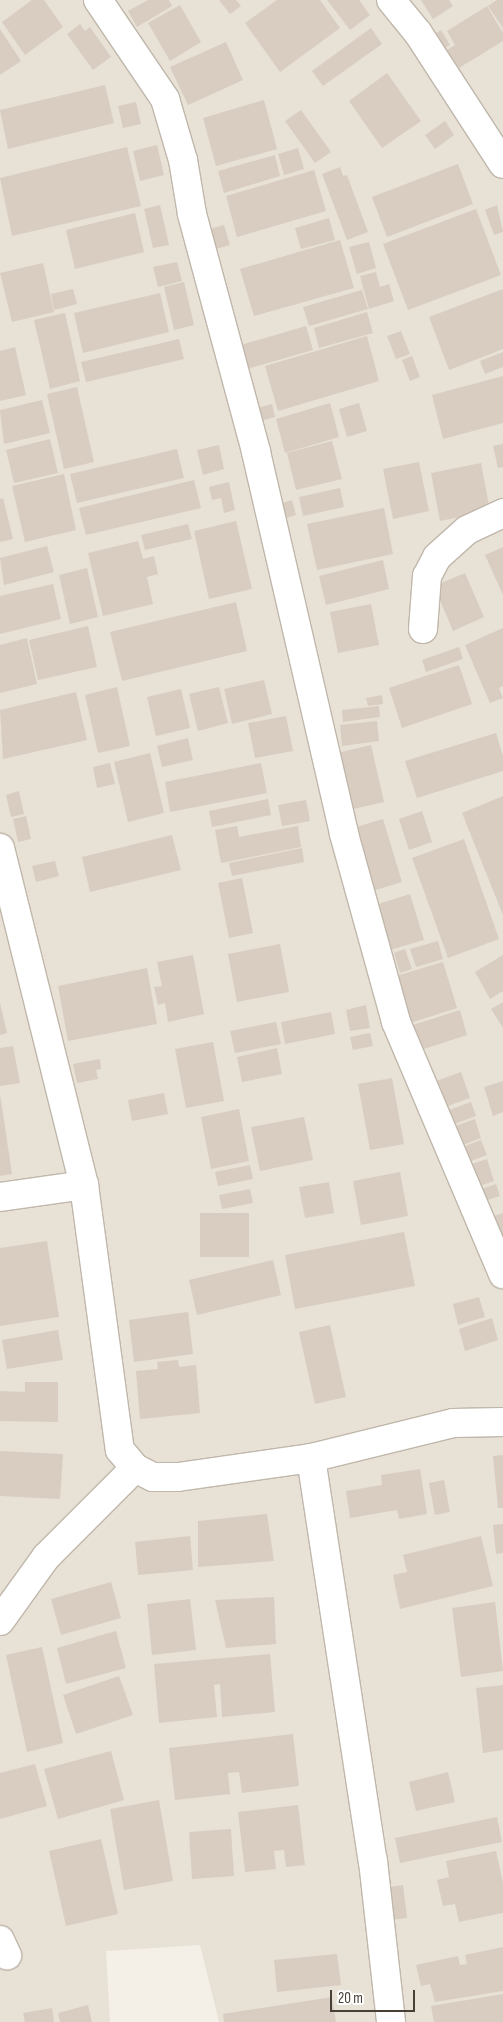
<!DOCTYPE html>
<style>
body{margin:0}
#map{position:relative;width:503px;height:2022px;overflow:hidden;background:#f4f0e8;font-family:"Sofia Sans Condensed",sans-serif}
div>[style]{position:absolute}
.residential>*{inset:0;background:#e8e1d6}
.building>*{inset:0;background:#d9cdc1}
.roads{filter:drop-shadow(1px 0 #c0b7ab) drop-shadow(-1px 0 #c0b7ab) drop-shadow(0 1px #c0b7ab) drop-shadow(0 -1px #c0b7ab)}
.minor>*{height:28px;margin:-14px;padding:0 14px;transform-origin:14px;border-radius:14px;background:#fff}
span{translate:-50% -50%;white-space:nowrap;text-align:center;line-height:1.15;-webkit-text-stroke:4px #fff;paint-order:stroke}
.scale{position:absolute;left:330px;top:1990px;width:85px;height:22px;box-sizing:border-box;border:2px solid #484037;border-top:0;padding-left:6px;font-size:15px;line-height:18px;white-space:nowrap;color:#484037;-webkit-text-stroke:4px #fff;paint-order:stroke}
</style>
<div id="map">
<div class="residential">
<i style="clip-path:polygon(0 0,503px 0,503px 2022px,219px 2022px,200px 1945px,106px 1951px,110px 2022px,0 2022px)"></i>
</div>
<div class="building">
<i style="clip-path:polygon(32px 0,44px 0,63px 27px,25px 55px,2px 22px)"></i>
<i style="clip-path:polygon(148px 0,169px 0,172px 6px,137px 27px,128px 11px)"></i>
<i style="clip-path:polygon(219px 0,236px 0,241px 6px,230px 14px)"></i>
<i style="clip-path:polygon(277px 0,320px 0,340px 28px,280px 72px,245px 23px)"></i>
<i style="clip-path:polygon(327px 0,359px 0,370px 15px,350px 30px)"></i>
<i style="clip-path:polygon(421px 0,449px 0,453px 6px,433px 19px)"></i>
<i style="clip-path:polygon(497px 0,503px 0,503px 28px,488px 6px)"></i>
<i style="clip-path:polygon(180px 5px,201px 42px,170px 61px,148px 23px)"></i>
<i style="clip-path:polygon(487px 6px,503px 33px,503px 41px,459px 68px,447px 50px,455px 45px,447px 31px)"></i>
<i style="clip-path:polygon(80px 24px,85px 31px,90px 27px,111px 57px,93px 70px,67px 34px)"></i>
<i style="clip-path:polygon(371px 28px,382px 44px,323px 86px,312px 71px)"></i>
<i style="clip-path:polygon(0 29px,21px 61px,0 75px)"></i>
<i style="clip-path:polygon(441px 30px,450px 45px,437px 53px,428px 38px)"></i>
<i style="clip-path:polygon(226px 42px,243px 80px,188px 105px,170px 67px)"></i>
<i style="clip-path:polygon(387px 73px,421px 121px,382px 148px,349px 101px)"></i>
<i style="clip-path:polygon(105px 85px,114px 123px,8px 149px,0 110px)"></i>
<i style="clip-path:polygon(264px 100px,277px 149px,216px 166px,203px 118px)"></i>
<i style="clip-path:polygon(136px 102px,141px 124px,123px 128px,118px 106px)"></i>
<i style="clip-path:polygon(301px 110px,331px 152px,315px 163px,285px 121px)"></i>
<i style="clip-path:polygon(445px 121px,454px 135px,435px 149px,425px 135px)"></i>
<i style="clip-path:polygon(157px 145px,164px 175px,140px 181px,133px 151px)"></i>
<i style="clip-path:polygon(127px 147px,141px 206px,12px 236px,0 178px)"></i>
<i style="clip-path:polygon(298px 148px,304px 169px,284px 175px,278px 154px)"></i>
<i style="clip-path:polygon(275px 155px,280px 176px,224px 193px,218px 171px)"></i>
<i style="clip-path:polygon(458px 164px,473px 204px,387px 237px,372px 197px)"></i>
<i style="clip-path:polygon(340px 167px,343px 176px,347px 175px,368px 232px,347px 240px,322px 174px)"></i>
<i style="clip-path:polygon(314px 170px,326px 211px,237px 237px,226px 196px)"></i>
<i style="clip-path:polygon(160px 205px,169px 245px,153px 248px,144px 209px)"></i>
<i style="clip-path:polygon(497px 205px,503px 232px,494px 235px,485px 210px)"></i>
<i style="clip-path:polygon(476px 209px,501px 275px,408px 310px,383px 244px)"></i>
<i style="clip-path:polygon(135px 213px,144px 252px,75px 269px,66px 230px)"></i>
<i style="clip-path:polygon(329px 218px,335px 240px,301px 249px,295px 228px)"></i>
<i style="clip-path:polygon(224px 225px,230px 245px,216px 249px,210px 229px)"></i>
<i style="clip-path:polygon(340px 240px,354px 288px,254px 316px,240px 269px)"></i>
<i style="clip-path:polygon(369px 242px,376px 268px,357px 274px,349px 247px)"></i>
<i style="clip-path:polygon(177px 262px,182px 281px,158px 287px,153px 267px)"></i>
<i style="clip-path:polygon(43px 263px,54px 312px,12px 322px,0 273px)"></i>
<i style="clip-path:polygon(376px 272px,380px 287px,389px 284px,394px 301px,369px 309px,360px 276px)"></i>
<i style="clip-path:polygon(184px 282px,194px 325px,174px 330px,164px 287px)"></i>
<i style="clip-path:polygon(73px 289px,77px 304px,54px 310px,51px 294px)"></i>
<i style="clip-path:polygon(503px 289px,503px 349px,449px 370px,429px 317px)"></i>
<i style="clip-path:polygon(362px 290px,368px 309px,309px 326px,303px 307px)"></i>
<i style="clip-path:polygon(160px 293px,169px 332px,83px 353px,74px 313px)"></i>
<i style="clip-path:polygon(367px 312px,373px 333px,319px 348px,314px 328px)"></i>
<i style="clip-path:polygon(65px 313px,80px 381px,50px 389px,34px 320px)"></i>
<i style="clip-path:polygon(306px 326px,313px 350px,247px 369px,241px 345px)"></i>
<i style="clip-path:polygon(401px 331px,410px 354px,396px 359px,387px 336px)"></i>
<i style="clip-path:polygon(367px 336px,379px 381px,278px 411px,265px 366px)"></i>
<i style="clip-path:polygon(179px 339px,184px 359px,86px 382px,81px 362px)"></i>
<i style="clip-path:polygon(15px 347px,26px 395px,0 401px,0 351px)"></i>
<i style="clip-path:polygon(503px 352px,503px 367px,485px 374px,480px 361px)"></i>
<i style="clip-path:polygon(412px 356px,420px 377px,410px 381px,402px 360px)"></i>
<i style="clip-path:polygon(503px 376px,503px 423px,443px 439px,432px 395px)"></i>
<i style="clip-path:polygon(77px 387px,94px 462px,64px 469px,47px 394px)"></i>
<i style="clip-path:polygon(42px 400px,50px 433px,4px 444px,0 410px)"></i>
<i style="clip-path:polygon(330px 403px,339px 437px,285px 453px,276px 419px)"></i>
<i style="clip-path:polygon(359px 403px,367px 431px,347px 437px,339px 409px)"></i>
<i style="clip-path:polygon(272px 404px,275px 417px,257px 422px,253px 409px)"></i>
<i style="clip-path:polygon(50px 439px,58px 473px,14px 483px,6px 450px)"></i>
<i style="clip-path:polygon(332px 441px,342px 479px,296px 490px,287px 453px)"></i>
<i style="clip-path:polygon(503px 444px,503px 467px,498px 468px,493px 446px)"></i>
<i style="clip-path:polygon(219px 445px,224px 469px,203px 475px,197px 450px)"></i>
<i style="clip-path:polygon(177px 449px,184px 478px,77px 503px,70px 474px)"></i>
<i style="clip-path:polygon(419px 462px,429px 511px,393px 519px,383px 469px)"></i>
<i style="clip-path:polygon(481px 463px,490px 511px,440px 521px,431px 473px)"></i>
<i style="clip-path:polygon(64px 474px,76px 530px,25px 542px,12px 486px)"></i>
<i style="clip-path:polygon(194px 480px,201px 508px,86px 535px,79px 508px)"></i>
<i style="clip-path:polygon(229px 482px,235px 510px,224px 513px,221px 498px,212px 500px,209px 487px)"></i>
<i style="clip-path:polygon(340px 488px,344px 507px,303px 516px,299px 497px)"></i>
<i style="clip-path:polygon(3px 498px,13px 539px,0 542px,0 499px)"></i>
<i style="clip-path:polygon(292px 500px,296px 515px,277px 521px,273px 506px)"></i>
<i style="clip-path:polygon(384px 508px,393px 554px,317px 570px,307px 524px)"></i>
<i style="clip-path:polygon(236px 521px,252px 589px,209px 599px,194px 531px)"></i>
<i style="clip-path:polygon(188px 524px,192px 539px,145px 550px,141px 535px)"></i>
<i style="clip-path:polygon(138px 541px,143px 559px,154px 556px,158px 574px,147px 577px,153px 604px,103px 616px,88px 553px)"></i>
<i style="clip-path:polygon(47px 546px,54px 572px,4px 585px,0 558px)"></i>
<i style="clip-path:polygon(503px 547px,503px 595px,485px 555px)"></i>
<i style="clip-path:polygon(383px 560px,389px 589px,326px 605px,319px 576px)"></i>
<i style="clip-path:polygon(87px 568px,98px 617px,70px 624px,59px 575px)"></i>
<i style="clip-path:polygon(465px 573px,484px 617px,453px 631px,434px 586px)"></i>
<i style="clip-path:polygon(53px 584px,61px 619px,0 634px,0 596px)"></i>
<i style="clip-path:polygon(236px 602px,247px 651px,122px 681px,110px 632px)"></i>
<i style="clip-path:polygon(371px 604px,379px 645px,338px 653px,330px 612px)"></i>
<i style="clip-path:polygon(88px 626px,97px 667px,38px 680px,29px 640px)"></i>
<i style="clip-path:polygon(503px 628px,503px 686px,499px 688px,503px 698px,490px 703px,465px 645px)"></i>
<i style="clip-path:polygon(27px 638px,37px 684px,0 693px,0 645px)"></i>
<i style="clip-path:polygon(459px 647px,463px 659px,426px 672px,422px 660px)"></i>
<i style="clip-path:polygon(459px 665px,472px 704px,402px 728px,389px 688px)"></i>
<i style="clip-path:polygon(264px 680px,272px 714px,232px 724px,224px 689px)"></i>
<i style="clip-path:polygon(117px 687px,130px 746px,98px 753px,85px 695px)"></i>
<i style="clip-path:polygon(219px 687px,228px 723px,198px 731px,189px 694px)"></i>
<i style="clip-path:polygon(181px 689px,190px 728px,156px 736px,147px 697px)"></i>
<i style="clip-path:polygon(76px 692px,87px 740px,3px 759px,0 710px)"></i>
<i style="clip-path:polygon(382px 695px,383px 704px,368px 706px,366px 698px)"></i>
<i style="clip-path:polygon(379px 706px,380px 717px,343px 722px,342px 710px)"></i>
<i style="clip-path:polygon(286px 716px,293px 751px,255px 758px,248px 723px)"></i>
<i style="clip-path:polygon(377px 721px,379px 741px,342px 746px,340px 725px)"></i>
<i style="clip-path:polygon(496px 733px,503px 756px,503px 771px,417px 798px,405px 761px)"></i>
<i style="clip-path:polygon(188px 738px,193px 760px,162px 767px,157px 746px)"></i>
<i style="clip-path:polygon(371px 745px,384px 802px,349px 810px,337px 753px)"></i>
<i style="clip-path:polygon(150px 753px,164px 813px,128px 822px,114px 762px)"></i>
<i style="clip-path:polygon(110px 763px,115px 784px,97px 788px,93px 767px)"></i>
<i style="clip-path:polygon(261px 763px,267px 793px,170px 812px,165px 782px)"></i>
<i style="clip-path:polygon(19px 791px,24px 814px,11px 817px,6px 795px)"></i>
<i style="clip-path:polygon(503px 796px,503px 915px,462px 813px)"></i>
<i style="clip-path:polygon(268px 799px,271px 815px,212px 827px,209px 811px)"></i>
<i style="clip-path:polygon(306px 800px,310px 821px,282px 826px,278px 805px)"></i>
<i style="clip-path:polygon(422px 811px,432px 842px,409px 850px,399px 819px)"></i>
<i style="clip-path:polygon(26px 816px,31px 839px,18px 842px,13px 819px)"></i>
<i style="clip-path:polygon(383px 819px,402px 882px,372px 891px,353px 828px)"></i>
<i style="clip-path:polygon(237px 826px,239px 837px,298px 826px,301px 847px,221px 863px,215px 830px)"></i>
<i style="clip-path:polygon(172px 835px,181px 870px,90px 892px,82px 857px)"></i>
<i style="clip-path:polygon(464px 839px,499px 939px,448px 958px,412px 858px)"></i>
<i style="clip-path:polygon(302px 848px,304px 862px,232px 876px,229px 863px)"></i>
<i style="clip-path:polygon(55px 861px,59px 876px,36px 882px,32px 866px)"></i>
<i style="clip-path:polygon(242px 878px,253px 933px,229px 938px,218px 883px)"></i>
<i style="clip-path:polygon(410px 894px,424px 940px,383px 952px,369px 907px)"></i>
<i style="clip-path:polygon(438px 941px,443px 959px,416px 967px,410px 949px)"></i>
<i style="clip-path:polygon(280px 944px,289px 992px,237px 1002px,228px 954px)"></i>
<i style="clip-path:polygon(405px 949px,412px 969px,400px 973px,394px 953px)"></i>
<i style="clip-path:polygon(193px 955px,204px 1014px,168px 1022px,165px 1003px,158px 1005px,154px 987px,162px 986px,157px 962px)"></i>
<i style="clip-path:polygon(503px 955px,503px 991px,490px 999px,475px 972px)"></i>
<i style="clip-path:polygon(443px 962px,457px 1008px,410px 1023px,396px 976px)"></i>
<i style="clip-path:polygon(147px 968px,157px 1024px,68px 1041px,58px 986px)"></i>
<i style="clip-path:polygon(503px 1002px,503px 1028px,491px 1009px)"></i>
<i style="clip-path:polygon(0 1003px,7px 1033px,0 1035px)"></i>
<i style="clip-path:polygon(366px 1005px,370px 1028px,350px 1031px,346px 1010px)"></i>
<i style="clip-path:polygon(460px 1010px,467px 1035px,421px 1050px,413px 1025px)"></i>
<i style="clip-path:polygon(331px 1012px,335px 1034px,285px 1044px,281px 1022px)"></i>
<i style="clip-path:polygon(276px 1022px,281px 1044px,235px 1053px,230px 1031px)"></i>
<i style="clip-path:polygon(370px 1033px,373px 1046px,353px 1050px,350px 1037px)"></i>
<i style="clip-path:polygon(213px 1042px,224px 1101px,186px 1108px,175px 1049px)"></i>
<i style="clip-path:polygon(13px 1046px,20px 1083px,0 1086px,0 1048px)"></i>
<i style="clip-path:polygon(277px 1048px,282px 1074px,242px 1082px,237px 1057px)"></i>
<i style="clip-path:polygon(100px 1059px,101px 1069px,96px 1070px,98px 1079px,77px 1083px,73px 1064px)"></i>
<i style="clip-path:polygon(461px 1072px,470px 1098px,437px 1110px,428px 1084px)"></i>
<i style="clip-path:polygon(392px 1078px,404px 1144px,370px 1150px,358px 1084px)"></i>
<i style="clip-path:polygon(503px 1081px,503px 1112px,493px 1116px,484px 1087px)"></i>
<i style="clip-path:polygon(164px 1093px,168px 1114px,132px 1121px,128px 1100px)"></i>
<i style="clip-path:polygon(0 1094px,12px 1174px,0 1176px)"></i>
<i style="clip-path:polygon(471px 1102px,476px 1116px,446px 1127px,441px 1113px)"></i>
<i style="clip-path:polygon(239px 1109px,249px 1161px,211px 1169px,201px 1117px)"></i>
<i style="clip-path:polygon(304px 1117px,313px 1160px,260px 1171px,251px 1127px)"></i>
<i style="clip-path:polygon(475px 1119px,481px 1138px,457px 1147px,450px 1128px)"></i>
<i style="clip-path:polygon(481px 1140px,487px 1155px,466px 1163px,460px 1148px)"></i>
<i style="clip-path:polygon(487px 1159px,494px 1181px,473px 1188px,466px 1166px)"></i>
<i style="clip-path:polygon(250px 1165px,253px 1179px,218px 1186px,215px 1172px)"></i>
<i style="clip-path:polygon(400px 1172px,408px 1216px,361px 1225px,353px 1181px)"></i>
<i style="clip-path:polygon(329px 1182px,334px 1213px,305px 1218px,299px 1187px)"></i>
<i style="clip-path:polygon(496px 1184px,500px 1196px,481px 1202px,476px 1191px)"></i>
<i style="clip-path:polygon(250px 1189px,253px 1203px,222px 1209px,219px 1195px)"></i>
<i style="clip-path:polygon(200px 1213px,249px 1213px,249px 1257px,200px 1257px)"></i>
<i style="clip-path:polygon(503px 1213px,503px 1239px,491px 1217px)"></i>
<i style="clip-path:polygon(404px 1232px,415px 1286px,295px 1309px,285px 1255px)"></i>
<i style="clip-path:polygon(47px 1241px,59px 1317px,0 1326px,0 1248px)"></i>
<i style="clip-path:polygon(273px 1260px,281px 1295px,197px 1315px,189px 1280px)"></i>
<i style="clip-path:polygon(479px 1297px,485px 1317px,458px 1325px,453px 1304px)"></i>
<i style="clip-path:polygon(188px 1312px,193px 1354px,134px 1362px,129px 1320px)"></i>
<i style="clip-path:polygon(492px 1318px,498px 1340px,465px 1351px,459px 1329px)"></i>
<i style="clip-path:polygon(330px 1325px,346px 1397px,315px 1404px,299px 1332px)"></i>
<i style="clip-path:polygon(58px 1330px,63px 1360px,7px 1369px,2px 1340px)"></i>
<i style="clip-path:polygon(178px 1360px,179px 1367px,196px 1365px,200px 1413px,140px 1419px,136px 1371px,158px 1369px,157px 1362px)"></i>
<i style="clip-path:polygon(25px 1382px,58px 1382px,58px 1422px,0 1421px,0 1391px,25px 1392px)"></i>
<i style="clip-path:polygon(0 1451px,63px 1454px,60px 1499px,0 1496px)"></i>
<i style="clip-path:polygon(503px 1455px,503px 1508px,498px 1508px,493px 1456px)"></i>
<i style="clip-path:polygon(420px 1469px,427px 1514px,399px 1519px,397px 1510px,350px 1518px,346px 1491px,382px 1485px,381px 1475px)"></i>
<i style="clip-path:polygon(444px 1480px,450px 1512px,435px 1515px,429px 1483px)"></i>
<i style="clip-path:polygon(267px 1514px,274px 1561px,198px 1567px,198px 1521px)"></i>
<i style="clip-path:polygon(503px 1524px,503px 1553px,496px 1554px,493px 1525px)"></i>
<i style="clip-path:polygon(190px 1536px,193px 1570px,138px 1575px,135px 1542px)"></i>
<i style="clip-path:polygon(481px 1536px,493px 1586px,400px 1609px,393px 1575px,407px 1572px,403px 1555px)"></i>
<i style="clip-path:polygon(111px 1582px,121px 1618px,61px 1635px,51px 1599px)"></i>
<i style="clip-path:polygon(274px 1597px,276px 1644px,226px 1648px,215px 1600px)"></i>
<i style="clip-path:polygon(190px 1599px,196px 1650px,152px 1655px,147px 1604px)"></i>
<i style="clip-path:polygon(495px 1602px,503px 1671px,461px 1677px,452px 1608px)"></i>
<i style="clip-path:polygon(116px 1631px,126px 1668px,66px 1684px,57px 1648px)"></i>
<i style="clip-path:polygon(42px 1647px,63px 1743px,27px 1752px,6px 1655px)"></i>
<i style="clip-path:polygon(270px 1654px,275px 1712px,222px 1717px,220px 1684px,214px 1685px,217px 1717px,159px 1723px,154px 1664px)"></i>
<i style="clip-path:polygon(119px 1676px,133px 1715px,76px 1734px,63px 1695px)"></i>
<i style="clip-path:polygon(503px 1685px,503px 1750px,483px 1753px,476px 1688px)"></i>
<i style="clip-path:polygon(293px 1734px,299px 1786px,242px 1793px,239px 1772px,228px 1773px,230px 1794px,175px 1800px,169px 1748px)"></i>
<i style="clip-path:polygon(111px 1751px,124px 1800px,58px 1819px,44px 1769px)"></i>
<i style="clip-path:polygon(35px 1764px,47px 1806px,0 1819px,0 1773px)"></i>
<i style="clip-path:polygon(448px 1772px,455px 1802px,416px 1811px,409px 1782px)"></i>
<i style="clip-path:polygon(159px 1800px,173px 1881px,124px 1890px,110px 1809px)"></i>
<i style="clip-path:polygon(298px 1805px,305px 1865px,286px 1867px,284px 1850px,274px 1851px,276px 1869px,245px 1872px,238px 1812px)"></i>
<i style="clip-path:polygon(497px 1817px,502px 1842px,400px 1863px,395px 1838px)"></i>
<i style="clip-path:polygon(231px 1829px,234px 1876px,192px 1879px,189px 1832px)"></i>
<i style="clip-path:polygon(101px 1839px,118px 1914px,66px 1926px,49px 1851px)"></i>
<i style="clip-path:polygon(496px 1851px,503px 1883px,503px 1913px,459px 1922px,455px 1904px,443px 1906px,437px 1880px,449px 1877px,446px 1861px)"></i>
<i style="clip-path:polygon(403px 1885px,407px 1918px,381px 1921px,377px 1889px)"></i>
<i style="clip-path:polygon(503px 1947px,503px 1991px,435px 2002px,430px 1984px,421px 1986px,416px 1965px,458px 1956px,460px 1965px,467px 1964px,465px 1955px)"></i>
<i style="clip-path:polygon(337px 1954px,341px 1985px,277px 1992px,274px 1960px)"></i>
<i style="clip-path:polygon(503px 1994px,503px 2022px,434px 2022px,431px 2006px)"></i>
<i style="clip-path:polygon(332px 1997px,336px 2022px,224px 2022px,223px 2014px)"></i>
<i style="clip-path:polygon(88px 2005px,92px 2022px,60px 2022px,58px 2013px)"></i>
<i style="clip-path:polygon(52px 2008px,54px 2022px,25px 2022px,23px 2013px)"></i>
</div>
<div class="roads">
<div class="minor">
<i style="left:98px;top:0;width:120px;rotate:55.9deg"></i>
<i style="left:165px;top:99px;width:64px;rotate:73.6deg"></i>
<i style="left:183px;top:160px;width:55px;rotate:80.5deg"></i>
<i style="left:192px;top:214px;width:246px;rotate:74.9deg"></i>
<i style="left:256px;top:452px;width:392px;rotate:77deg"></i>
<i style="left:344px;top:834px;width:195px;rotate:74.5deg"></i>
<i style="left:396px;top:1022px;width:274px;rotate:67deg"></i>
<i style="left:391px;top:0;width:43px;rotate:50.7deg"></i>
<i style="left:418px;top:33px;width:156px;rotate:57deg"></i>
<i style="left:423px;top:629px;width:53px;rotate:-85.7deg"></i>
<i style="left:427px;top:576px;width:21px;rotate:-62deg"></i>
<i style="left:437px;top:557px;width:40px;rotate:-42deg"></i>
<i style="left:467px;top:530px;width:40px;rotate:-25deg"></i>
<i style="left:0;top:848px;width:347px;rotate:76deg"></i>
<i style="left:84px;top:1185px;width:267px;rotate:82.3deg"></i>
<i style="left:120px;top:1450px;width:23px;rotate:50deg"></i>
<i style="left:135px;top:1468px;width:20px;rotate:27deg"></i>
<i style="left:153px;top:1477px;width:25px"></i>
<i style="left:178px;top:1477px;width:134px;rotate:-8.1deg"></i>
<i style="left:311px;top:1458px;width:146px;rotate:-13.8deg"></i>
<i style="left:453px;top:1423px;width:50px;rotate:-1.1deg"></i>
<i style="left:0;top:1197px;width:85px;rotate:-8.1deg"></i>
<i style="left:311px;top:1458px;width:408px;rotate:81.3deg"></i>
<i style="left:373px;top:1861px;width:162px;rotate:83.6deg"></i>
<i style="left:0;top:1621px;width:79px;rotate:-54.3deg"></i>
<i style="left:46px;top:1557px;width:126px;rotate:-45deg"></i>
<i style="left:0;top:1940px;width:17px;rotate:65deg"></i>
</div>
</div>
<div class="scale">20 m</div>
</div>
